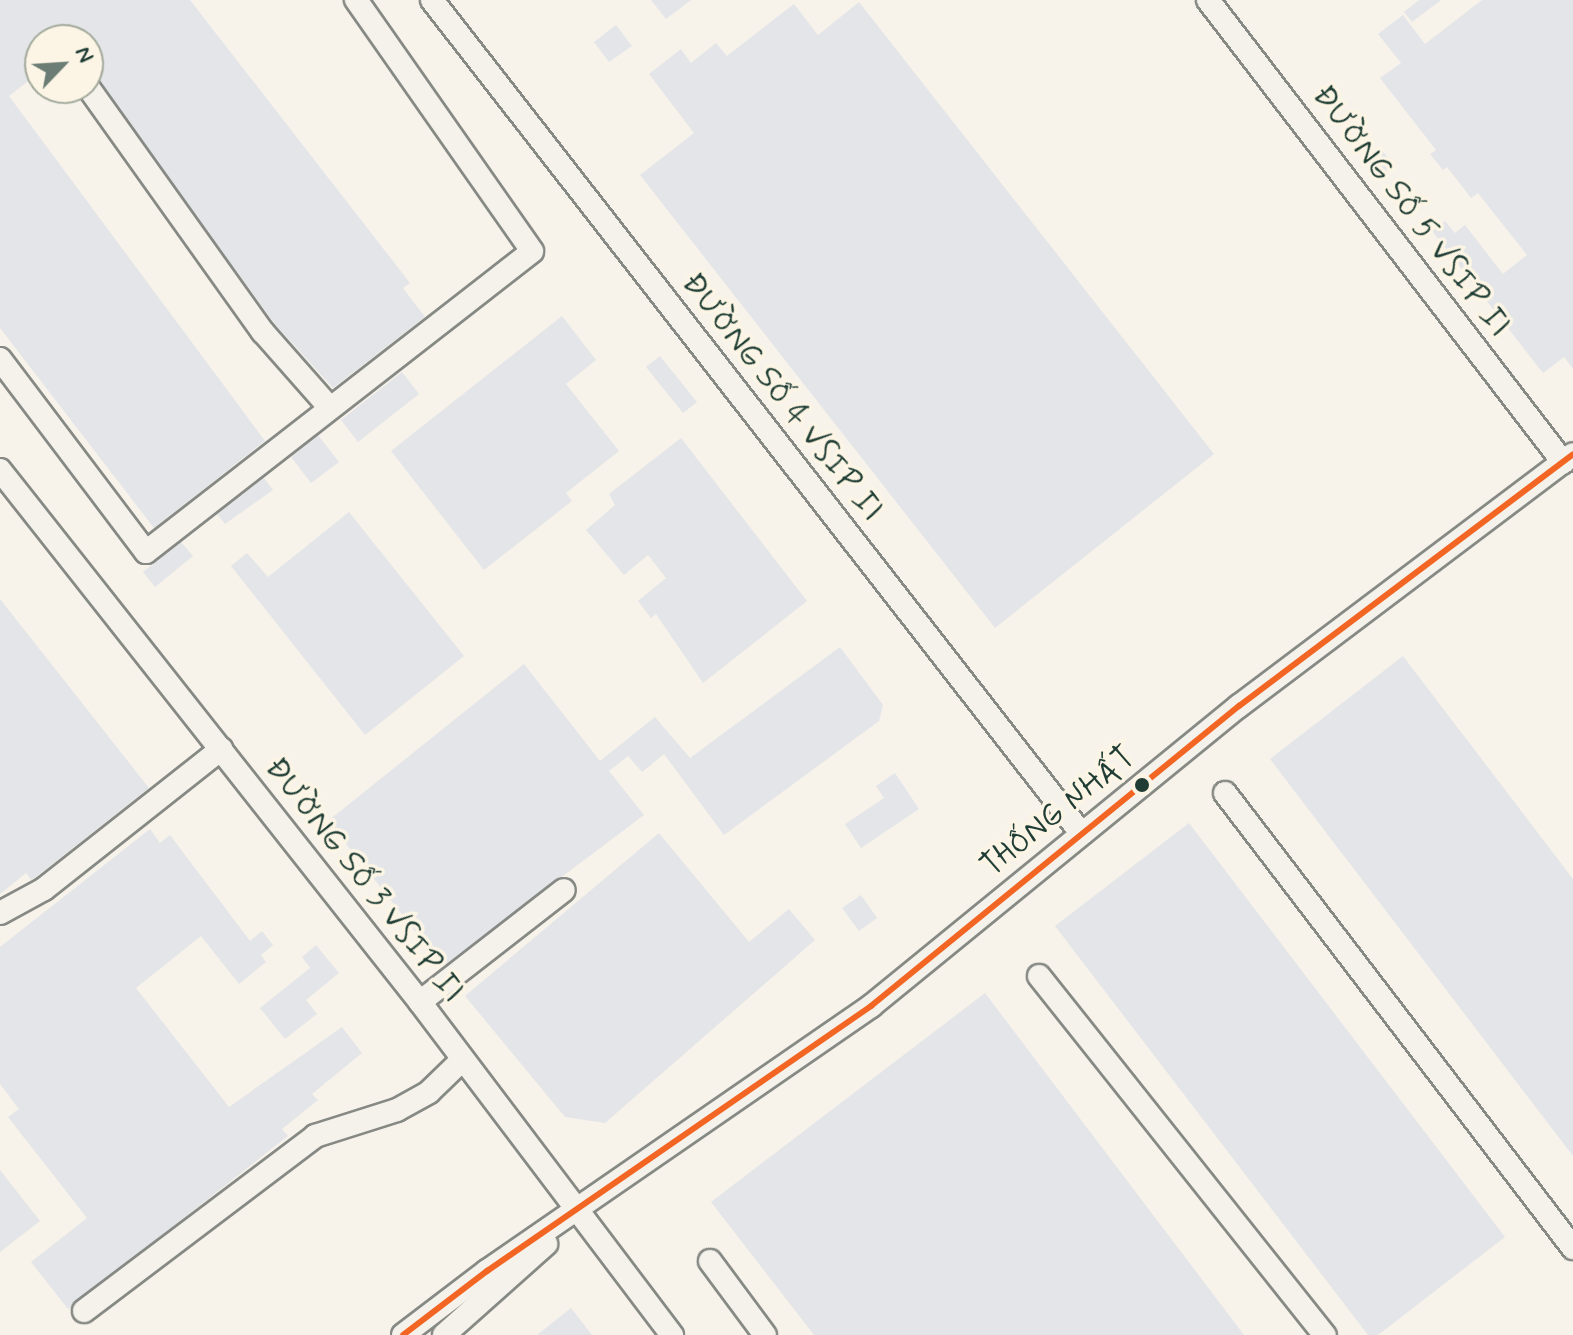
<!DOCTYPE html>
<meta charset="utf-8">
<style>
body{margin:0}
#map{position:relative;width:1573px;height:1335px;overflow:hidden;background:#f7f3ea;font-family:Mynerve,sans-serif}
div>[style]{position:absolute}
.building>*{inset:0;background:#e3e5e8}
.roads{filter:drop-shadow(2px 0 #868984) drop-shadow(-2px 0 #868984) drop-shadow(0 2px #868984) drop-shadow(0 -2px #868984)}
.minor>*{height:22px;margin:-11px;padding:0 11px;transform-origin:11px;border-radius:11px;background:#f5f2ec}
.bus-1>*{height:6px;margin:-3px;padding:0 3px;transform-origin:3px;border-radius:3px;background:#f26522}
.dots>*{width:22px;height:22px;translate:-50% -50%;box-sizing:border-box;border:4px solid #fcf5e5;border-radius:50%}
span{translate:-50% -50%;white-space:nowrap;text-align:center;line-height:1.15;-webkit-text-stroke:7px #fcf5e5;paint-order:stroke}
.street-label{font-size:32px;color:#1f3d34}
.north{position:absolute;left:24px;top:24px;width:80px;height:80px;box-sizing:border-box;background:#fcf5e5;border:2px solid #a4ab9e;border-radius:50%;rotate:65deg;font-size:22px;font-weight:700;line-height:32px;text-align:center;color:#1f3d34}
.north::after{content:'';display:block;margin:auto;width:28px;height:36px;background:#6b7d74;clip-path:polygon(50% 0,100% 100%,50% 72%,0 100%)}
</style>
<div id="map">
<div class="building">
<i style="clip-path:polygon(0 0,190px 0,410px 283px,403px 288px,425px 317px,333px 388px,274px 323px,93px 74px,88px 40px,40px 40px,40px 72px,9px 96px,265px 441px,154px 528px,0 328px)"></i>
<i style="clip-path:polygon(651px 0,691px 0,666px 19px)"></i>
<i style="clip-path:polygon(1419px 0,1441px 0,1412px 22px,1404px 12px)"></i>
<i style="clip-path:polygon(1482px 0,1573px 0,1573px 369px,1564px 357px,1543px 373px,1432px 231px,1445px 221px,1455px 233px,1465px 225px,1503px 274px,1527px 255px,1478px 193px,1471px 198px,1447px 167px,1443px 170px,1430px 154px,1436px 150px,1380px 78px,1401px 63px,1378px 34px,1403px 15px,1425px 44px)"></i>
<i style="clip-path:polygon(859px 2px,1214px 454px,995px 628px,640px 175px,694px 133px,649px 74px,681px 49px,691px 63px,716px 43px,727px 56px,794px 4px,818px 35px)"></i>
<i style="clip-path:polygon(616px 25px,632px 46px,609px 62px,594px 42px)"></i>
<i style="clip-path:polygon(1380px 148px,1394px 165px,1383px 173px,1370px 157px)"></i>
<i style="clip-path:polygon(562px 316px,596px 360px,566px 384px,619px 451px,566px 493px,572px 501px,484px 570px,391px 451px)"></i>
<i style="clip-path:polygon(660px 356px,697px 402px,683px 413px,646px 367px)"></i>
<i style="clip-path:polygon(402px 372px,419px 394px,358px 442px,341px 420px)"></i>
<i style="clip-path:polygon(318px 435px,339px 462px,311px 483px,291px 457px)"></i>
<i style="clip-path:polygon(681px 438px,807px 601px,703px 683px,656px 614px,651px 618px,638px 601px,666px 578px,648px 555px,624px 575px,586px 530px,615px 505px,609px 494px)"></i>
<i style="clip-path:polygon(264px 478px,273px 490px,225px 524px,217px 514px)"></i>
<i style="clip-path:polygon(349px 512px,464px 656px,365px 735px,231px 566px,247px 553px,268px 577px)"></i>
<i style="clip-path:polygon(181px 542px,193px 556px,155px 587px,143px 572px)"></i>
<i style="clip-path:polygon(0 599px,149px 788px,36px 877px,31px 880px,26px 873px,0 894px)"></i>
<i style="clip-path:polygon(840px 647px,883px 705px,879px 721px,724px 835px,664px 754px,642px 772px,628px 756px,609px 771px,644px 815px,443px 966px,328px 821px,524px 664px,600px 761px,655px 717px,690px 758px)"></i>
<i style="clip-path:polygon(1403px 656px,1573px 879px,1573px 1156px,1270px 759px)"></i>
<i style="clip-path:polygon(895px 773px,919px 809px,861px 848px,845px 824px,884px 798px,876px 786px)"></i>
<i style="clip-path:polygon(1189px 823px,1505px 1237px,1378px 1335px,1368px 1335px,1055px 926px)"></i>
<i style="clip-path:polygon(150px 829px,160px 843px,170px 835px,250px 941px,262px 931px,273px 945px,261px 955px,266px 962px,239px 984px,201px 936px,136px 988px,229px 1107px,342px 1027px,362px 1053px,312px 1094px,318px 1100px,282px 1129px,288px 1136px,68px 1309px,31px 1262px,87px 1218px,8px 1117px,19px 1109px,0 1084px,0 947px)"></i>
<i style="clip-path:polygon(659px 833px,749px 942px,789px 909px,815px 940px,605px 1123px,565px 1117px,465px 996px)"></i>
<i style="clip-path:polygon(861px 895px,877px 918px,859px 931px,842px 908px)"></i>
<i style="clip-path:polygon(316px 945px,339px 973px,306px 1000px,317px 1014px,285px 1039px,260px 1008px,310px 968px,302px 957px)"></i>
<i style="clip-path:polygon(985px 993px,1244px 1335px,814px 1335px,711px 1202px)"></i>
<i style="clip-path:polygon(0 1170px,40px 1221px,0 1252px)"></i>
<i style="clip-path:polygon(571px 1308px,592px 1335px,537px 1335px)"></i>
</div>
<div class="roads">
<div class="minor">
<i style="left:432px;top:0;width:1057px;rotate:52.07deg"></i>
<i style="left:1208px;top:0;width:583px;rotate:52.46deg"></i>
<i style="left:88px;top:87px;width:301px;rotate:54.5deg"></i>
<i style="left:263px;top:332px;width:101px;rotate:48.6deg"></i>
<i style="left:0;top:359px;width:242px;rotate:52.9deg"></i>
<i style="left:146px;top:552px;width:489px;rotate:-37.9deg"></i>
<i style="left:532px;top:251px;width:307px;rotate:-125deg"></i>
<i style="left:0;top:470px;width:678px;rotate:51.71deg"></i>
<i style="left:420px;top:1002px;width:418px;rotate:52.9deg"></i>
<i style="left:1225px;top:793px;width:573px;rotate:52.59deg"></i>
<i style="left:0;top:913px;width:50px;rotate:-28.6deg"></i>
<i style="left:44px;top:889px;width:226px;rotate:-38.3deg"></i>
<i style="left:1039px;top:976px;width:459px;rotate:51.5deg"></i>
<i style="left:420px;top:1002px;width:182px;rotate:-37.9deg"></i>
<i style="left:710px;top:1261px;width:92px;rotate:53.4deg"></i>
<i style="left:84px;top:1311px;width:290px;rotate:-37.1deg"></i>
<i style="left:315px;top:1136px;width:86px;rotate:-17.6deg"></i>
<i style="left:397px;top:1110px;width:37px;rotate:-29deg"></i>
<i style="left:429px;top:1092px;width:46px;rotate:-44.1deg"></i>
<i style="left:403px;top:1335px;width:106px;rotate:-37.3deg"></i>
<i style="left:487px;top:1271px;width:467px;rotate:-34.6deg"></i>
<i style="left:871px;top:1006px;width:475px;rotate:-39.2deg"></i>
<i style="left:1239px;top:706px;width:418px;rotate:-37deg"></i>
<i style="left:444px;top:1335px;width:137px;rotate:-41.7deg"></i>
</div>
</div>
<div class="bus-1">
<i style="left:403px;top:1335px;width:106px;rotate:-37.3deg"></i>
<i style="left:487px;top:1271px;width:467px;rotate:-34.6deg"></i>
<i style="left:871px;top:1006px;width:475px;rotate:-39.2deg"></i>
<i style="left:1239px;top:706px;width:418px;rotate:-37deg"></i>
</div>
<div class="dots">
<i style="left:1142px;top:785px;background:#1f3d34"></i>
</div>
<div class="street-label">
<span style="left:1411px;top:211px;rotate:53deg">ĐƯỜNG SỐ 5 VSIP II</span>
<span style="left:782px;top:397px;rotate:52deg">ĐƯỜNG SỐ 4 VSIP II</span>
<span style="left:1058px;top:812px;rotate:-39deg">THỐNG NHẤT</span>
<span style="left:364px;top:880px;rotate:52deg">ĐƯỜNG SỐ 3 VSIP II</span>
</div>
<div class="north">N</div>
</div>
